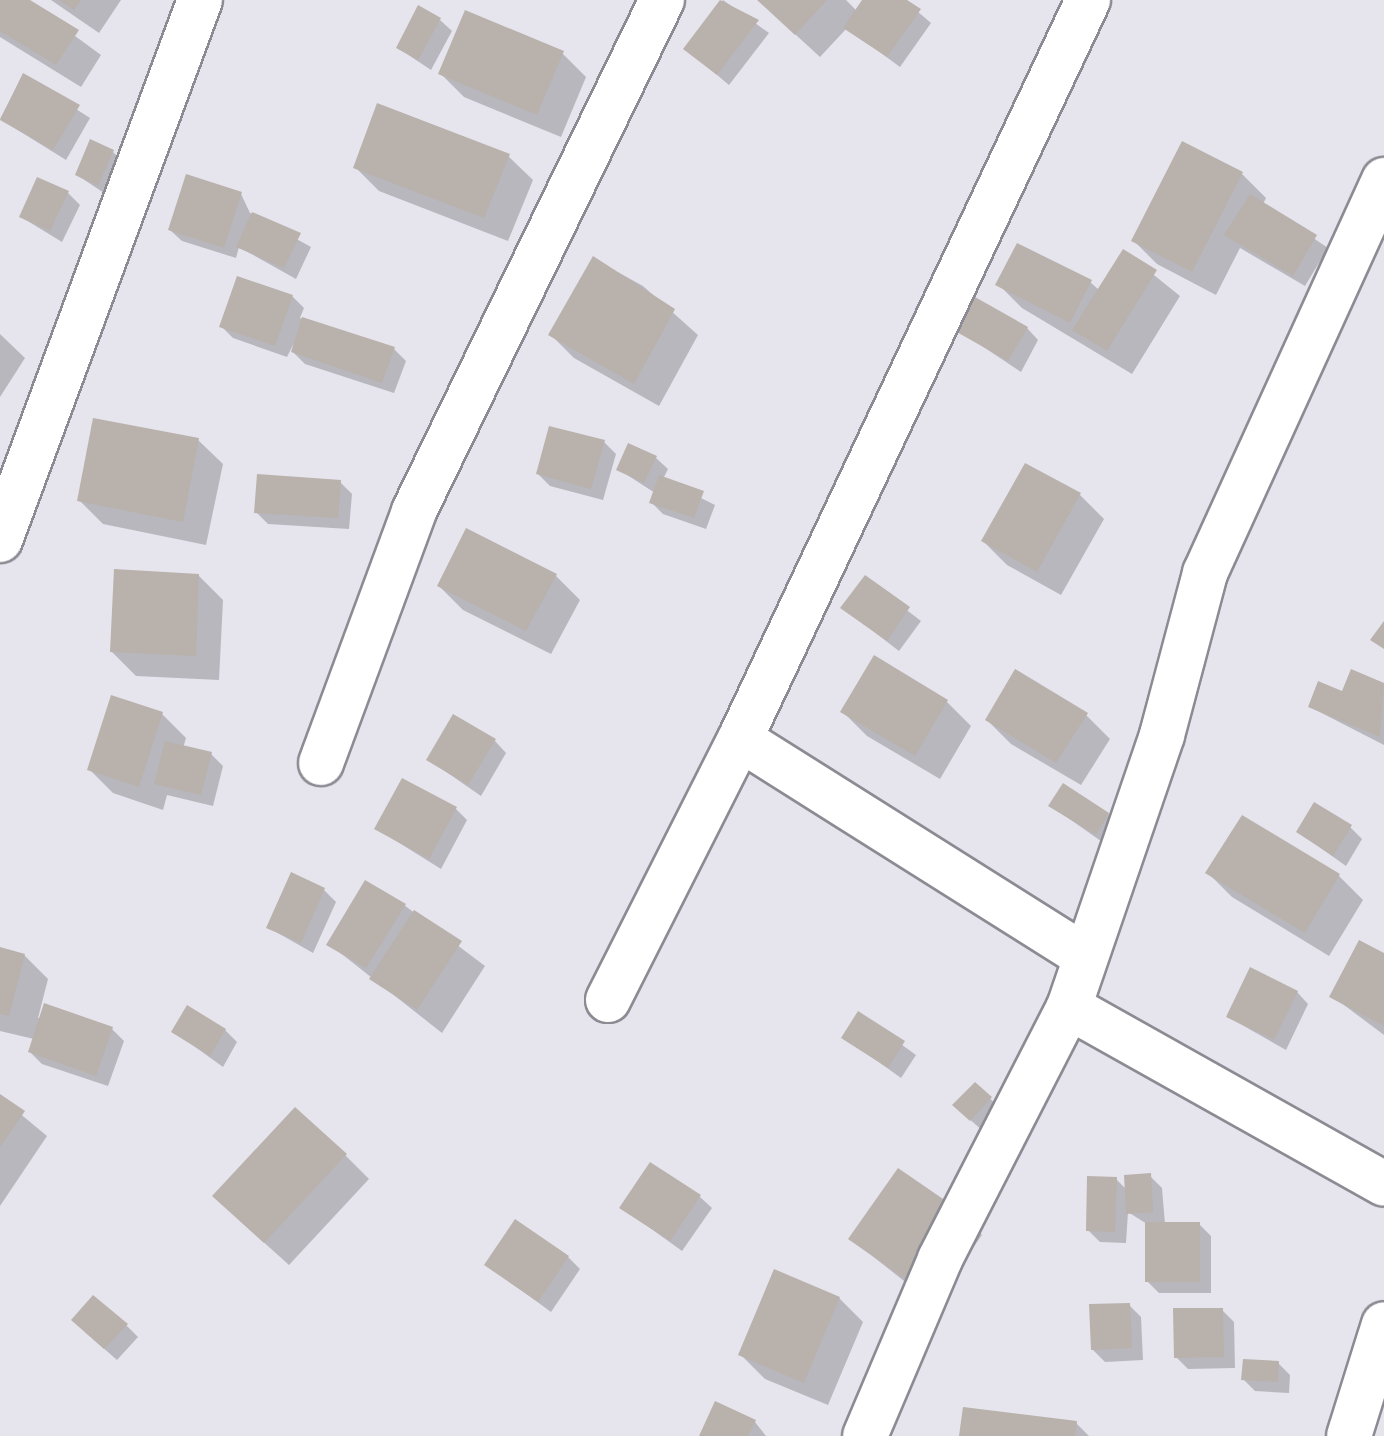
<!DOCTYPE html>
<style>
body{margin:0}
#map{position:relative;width:1384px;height:1436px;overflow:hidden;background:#e6e5ee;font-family:"PT Serif",serif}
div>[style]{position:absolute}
.shadow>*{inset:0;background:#0003}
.building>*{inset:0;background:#b9b1ab}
.roads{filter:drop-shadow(2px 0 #8c8b93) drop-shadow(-2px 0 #8c8b93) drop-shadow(0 2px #8c8b93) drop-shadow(0 -2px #8c8b93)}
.minor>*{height:44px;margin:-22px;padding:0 22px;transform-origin:22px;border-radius:22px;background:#fff}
span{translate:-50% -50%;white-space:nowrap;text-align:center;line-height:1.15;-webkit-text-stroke:6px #f3f2fb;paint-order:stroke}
</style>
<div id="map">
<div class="shadow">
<i style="clip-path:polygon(0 0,26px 0,101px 55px,81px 87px,0 37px)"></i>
<i style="clip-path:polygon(51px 0,121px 0,99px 33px)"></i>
<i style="clip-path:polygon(723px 0,769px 33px,729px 85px,686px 49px)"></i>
<i style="clip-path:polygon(758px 0,846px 0,857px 11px,864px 0,904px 0,931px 23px,900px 67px,847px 28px,820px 57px)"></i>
<i style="clip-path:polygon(440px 20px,452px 31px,431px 70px,398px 48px)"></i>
<i style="clip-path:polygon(562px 53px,586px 77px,561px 137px,464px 97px,440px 73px)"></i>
<i style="clip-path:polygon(23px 75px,90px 118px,66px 160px,0 119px)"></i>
<i style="clip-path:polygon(113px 152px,125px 164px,110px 197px,77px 175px)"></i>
<i style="clip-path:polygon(508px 156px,533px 180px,508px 241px,379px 191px,355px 167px)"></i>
<i style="clip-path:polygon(1242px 174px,1266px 198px,1263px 204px,1328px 248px,1305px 286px,1240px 248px,1216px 295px,1157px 264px,1133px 240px)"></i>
<i style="clip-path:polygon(68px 193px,80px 205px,62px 242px,21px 217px)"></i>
<i style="clip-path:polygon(241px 194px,250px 213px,311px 247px,296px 279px,239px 247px,236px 258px,182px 241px,170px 230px)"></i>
<i style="clip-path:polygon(1124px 251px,1180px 296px,1132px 374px,1022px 308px,998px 284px,1090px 282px,1099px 290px)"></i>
<i style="clip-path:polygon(594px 259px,643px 286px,698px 335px,659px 406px,574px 358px,550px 334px)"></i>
<i style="clip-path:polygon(292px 296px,304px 308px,300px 318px,394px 349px,406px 361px,394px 393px,305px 364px,293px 352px,299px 333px,287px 357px,233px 338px,221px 326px)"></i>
<i style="clip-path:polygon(1027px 328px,1038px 340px,1021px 372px,958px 330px)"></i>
<i style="clip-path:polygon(0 334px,25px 358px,0 397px)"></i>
<i style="clip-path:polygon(198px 440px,223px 464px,206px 545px,103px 524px,79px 500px)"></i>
<i style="clip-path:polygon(604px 442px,616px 454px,603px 500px,550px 486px,538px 474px)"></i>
<i style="clip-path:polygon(656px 458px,668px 469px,663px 479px,715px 505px,706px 529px,663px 514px,651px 502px,655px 493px,618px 469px)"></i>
<i style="clip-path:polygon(340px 482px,352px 494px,349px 529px,268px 524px,256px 512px)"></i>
<i style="clip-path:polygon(1080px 495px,1104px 519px,1061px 595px,1007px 565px,983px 541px)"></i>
<i style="clip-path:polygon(199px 576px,223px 600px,219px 680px,136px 676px,112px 652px)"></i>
<i style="clip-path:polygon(556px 576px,580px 600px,551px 654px,463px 610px,439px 586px)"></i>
<i style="clip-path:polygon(865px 578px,921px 621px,899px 651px,843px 608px)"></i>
<i style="clip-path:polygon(874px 658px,947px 702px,971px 726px,940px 779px,867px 736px,843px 712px)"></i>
<i style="clip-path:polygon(1352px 672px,1384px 685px,1384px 745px,1310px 707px,1343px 693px)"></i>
<i style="clip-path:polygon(162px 714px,186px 738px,183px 748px,211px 754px,223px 766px,213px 806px,167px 795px,163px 810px,113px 793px,89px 769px)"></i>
<i style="clip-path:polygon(1086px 715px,1110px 739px,1081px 785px,1011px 744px,987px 720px)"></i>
<i style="clip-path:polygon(495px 741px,506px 753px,481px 796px,429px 760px)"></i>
<i style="clip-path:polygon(1051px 806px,1108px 814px,1120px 826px,1108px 846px)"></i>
<i style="clip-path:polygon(455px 808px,467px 820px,441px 869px,377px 829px)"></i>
<i style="clip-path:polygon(1350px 827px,1362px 839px,1346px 866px,1298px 832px)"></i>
<i style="clip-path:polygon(1208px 873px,1339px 876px,1363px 900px,1329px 956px,1232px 897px)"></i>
<i style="clip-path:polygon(324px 890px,336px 902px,313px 953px,269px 928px)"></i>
<i style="clip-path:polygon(404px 905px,485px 966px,442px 1033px,329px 944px)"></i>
<i style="clip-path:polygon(0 949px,24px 955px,48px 979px,38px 1018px,112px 1029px,124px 1041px,108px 1086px,42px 1064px,30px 1052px,34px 1039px,0 1031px)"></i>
<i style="clip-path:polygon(1384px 956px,1384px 1035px,1332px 996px)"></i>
<i style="clip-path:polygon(1297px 992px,1308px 1004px,1286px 1050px,1228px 1017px)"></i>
<i style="clip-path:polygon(859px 1014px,916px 1055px,901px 1078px,844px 1037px)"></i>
<i style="clip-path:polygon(225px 1030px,237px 1042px,223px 1067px,173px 1031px)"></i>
<i style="clip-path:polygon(975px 1084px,1002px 1110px,983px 1131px,967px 1117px)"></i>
<i style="clip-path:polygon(0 1097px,47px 1136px,0 1206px)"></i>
<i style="clip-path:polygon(345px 1155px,369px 1179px,289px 1265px,239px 1220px)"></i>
<i style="clip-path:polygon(1150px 1176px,1162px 1188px,1165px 1224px,1199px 1224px,1211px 1236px,1211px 1293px,1159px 1293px,1147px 1281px,1147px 1224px,1128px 1212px,1126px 1243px,1100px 1242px,1088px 1230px,1116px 1179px,1127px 1190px)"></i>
<i style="clip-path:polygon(700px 1197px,712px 1208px,682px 1251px,621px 1207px)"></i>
<i style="clip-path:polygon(958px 1211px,982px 1235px,933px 1304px,851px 1239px)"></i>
<i style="clip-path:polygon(568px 1257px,580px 1269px,551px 1312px,487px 1265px)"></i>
<i style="clip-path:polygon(839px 1298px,863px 1322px,828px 1405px,765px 1379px,741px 1355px)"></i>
<i style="clip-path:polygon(1129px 1305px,1141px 1317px,1143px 1360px,1105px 1362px,1093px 1350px)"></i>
<i style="clip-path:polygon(1222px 1310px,1234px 1322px,1235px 1368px,1188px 1369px,1176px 1357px)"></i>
<i style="clip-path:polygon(126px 1325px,138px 1337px,117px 1360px,85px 1332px)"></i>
<i style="clip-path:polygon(1278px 1363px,1290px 1375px,1289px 1393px,1255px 1391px,1243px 1379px)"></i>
<i style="clip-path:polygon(755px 1422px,766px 1436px,702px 1436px)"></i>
<i style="clip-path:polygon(1076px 1423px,1089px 1436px,961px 1436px)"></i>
</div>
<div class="building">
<i style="clip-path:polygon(0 0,30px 0,79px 30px,56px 65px,0 31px)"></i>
<i style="clip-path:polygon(59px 0,81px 0,74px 10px)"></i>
<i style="clip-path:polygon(720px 0,759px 20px,717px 75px,683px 49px)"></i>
<i style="clip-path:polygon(757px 0,827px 0,795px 35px)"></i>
<i style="clip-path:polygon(862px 0,907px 0,921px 9px,887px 57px,843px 28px)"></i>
<i style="clip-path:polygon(418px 5px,441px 18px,418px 60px,396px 48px)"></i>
<i style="clip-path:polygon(465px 10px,564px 51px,537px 115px,438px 74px)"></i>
<i style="clip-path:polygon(23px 73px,80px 105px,53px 150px,0 120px)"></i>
<i style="clip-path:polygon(377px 103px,510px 154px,484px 218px,353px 168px)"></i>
<i style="clip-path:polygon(90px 139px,114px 150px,98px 186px,75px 175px)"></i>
<i style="clip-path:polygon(1182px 141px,1243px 172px,1192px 272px,1131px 241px)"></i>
<i style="clip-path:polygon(186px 174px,242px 192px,224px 248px,168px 230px)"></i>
<i style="clip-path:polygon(37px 177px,69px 191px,50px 231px,19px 217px)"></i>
<i style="clip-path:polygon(1250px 194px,1317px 235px,1293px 276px,1224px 235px)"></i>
<i style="clip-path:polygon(252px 212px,301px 233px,284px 268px,236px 247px)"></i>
<i style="clip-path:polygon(1017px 243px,1092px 280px,1070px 323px,995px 285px)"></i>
<i style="clip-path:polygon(1123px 249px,1157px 270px,1107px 351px,1072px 330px)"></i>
<i style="clip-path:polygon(593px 256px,675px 309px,634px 384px,548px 335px)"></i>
<i style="clip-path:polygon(237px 276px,293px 295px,275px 346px,219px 327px)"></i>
<i style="clip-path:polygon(975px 297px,1028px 327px,1008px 361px,955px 331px)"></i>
<i style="clip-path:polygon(302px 317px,395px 347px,382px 383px,291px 352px)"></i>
<i style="clip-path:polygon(93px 418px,199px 438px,183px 522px,77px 501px)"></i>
<i style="clip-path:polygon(549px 426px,605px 440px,591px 489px,536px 474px)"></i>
<i style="clip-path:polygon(628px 443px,657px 456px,644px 483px,616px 470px)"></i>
<i style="clip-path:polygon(1025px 463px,1081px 493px,1037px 572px,981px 541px)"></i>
<i style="clip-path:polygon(257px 474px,341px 480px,338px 518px,254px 513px)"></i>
<i style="clip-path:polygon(659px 475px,704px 491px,694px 518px,649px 503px)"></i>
<i style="clip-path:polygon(466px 528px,557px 574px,526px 631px,437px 586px)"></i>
<i style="clip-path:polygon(114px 569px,199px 574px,196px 656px,110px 652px)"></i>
<i style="clip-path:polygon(865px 575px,910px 607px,887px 641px,840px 608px)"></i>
<i style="clip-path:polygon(1384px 621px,1384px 649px,1370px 640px)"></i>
<i style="clip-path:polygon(874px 655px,948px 700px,915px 756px,840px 712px)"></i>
<i style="clip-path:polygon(1015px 669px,1088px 713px,1056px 763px,985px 720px)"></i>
<i style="clip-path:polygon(1351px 669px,1384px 683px,1380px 737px,1308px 707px,1318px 681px,1342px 691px)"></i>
<i style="clip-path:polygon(111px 695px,163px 712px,139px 787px,87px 770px)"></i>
<i style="clip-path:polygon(453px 714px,496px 739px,468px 785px,426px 760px)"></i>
<i style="clip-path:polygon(165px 741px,212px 752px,201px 795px,154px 784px)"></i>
<i style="clip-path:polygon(402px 778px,457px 807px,429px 859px,374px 829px)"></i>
<i style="clip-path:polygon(1063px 783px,1109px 813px,1096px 835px,1048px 806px)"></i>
<i style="clip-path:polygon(1314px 802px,1352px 825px,1333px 856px,1296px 832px)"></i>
<i style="clip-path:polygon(1242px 815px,1340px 874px,1305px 933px,1205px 873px)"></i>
<i style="clip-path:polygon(291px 872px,325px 888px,301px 943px,266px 928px)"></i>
<i style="clip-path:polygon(365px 880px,406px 904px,366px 968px,326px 945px)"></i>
<i style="clip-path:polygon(414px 910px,462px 941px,417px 1010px,369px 979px)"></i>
<i style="clip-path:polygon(1359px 940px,1384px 953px,1384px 1026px,1329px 997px)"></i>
<i style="clip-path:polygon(0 947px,25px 954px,9px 1016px,0 1014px)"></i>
<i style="clip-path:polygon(1250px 967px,1298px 991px,1274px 1040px,1226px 1017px)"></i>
<i style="clip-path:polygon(44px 1003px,113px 1027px,96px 1076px,28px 1052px)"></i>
<i style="clip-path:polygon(187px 1005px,226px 1029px,210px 1056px,171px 1032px)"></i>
<i style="clip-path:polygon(858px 1011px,905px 1041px,888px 1068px,841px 1038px)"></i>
<i style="clip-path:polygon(975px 1082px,992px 1097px,970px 1121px,952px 1105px)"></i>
<i style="clip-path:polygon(0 1094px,25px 1111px,0 1147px)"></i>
<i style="clip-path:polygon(295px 1107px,347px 1154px,264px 1243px,212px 1196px)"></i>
<i style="clip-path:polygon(650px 1162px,701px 1195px,670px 1241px,619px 1208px)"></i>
<i style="clip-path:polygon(898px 1168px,959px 1210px,908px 1281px,848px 1239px)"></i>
<i style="clip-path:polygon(1151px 1173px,1153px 1212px,1126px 1214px,1124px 1175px)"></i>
<i style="clip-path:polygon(1087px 1176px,1117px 1177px,1115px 1232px,1086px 1231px)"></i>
<i style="clip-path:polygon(515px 1219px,569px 1256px,538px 1302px,484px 1265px)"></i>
<i style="clip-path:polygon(1145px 1222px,1200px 1222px,1200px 1282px,1145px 1282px)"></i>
<i style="clip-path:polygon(774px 1269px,840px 1297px,804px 1383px,738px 1355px)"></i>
<i style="clip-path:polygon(93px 1295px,128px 1324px,104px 1349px,71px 1320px)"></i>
<i style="clip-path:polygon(1130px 1303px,1132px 1348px,1091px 1350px,1089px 1304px)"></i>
<i style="clip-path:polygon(1173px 1308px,1223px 1308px,1224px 1357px,1174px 1358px)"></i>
<i style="clip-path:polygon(1243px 1359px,1279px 1361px,1278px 1382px,1241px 1380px)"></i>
<i style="clip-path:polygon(715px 1401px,756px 1420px,748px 1436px,699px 1436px)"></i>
<i style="clip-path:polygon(963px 1407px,1077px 1421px,1075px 1436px,959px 1436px)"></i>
</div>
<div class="roads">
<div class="minor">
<i style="left:0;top:540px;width:576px;rotate:-69.68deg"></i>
<i style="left:740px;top:739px;width:408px;rotate:32.2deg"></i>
<i style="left:321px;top:763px;width:269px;rotate:-69.7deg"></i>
<i style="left:414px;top:511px;width:568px;rotate:-64.11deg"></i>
<i style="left:608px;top:1000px;width:292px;rotate:-63.2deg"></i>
<i style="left:740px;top:739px;width:817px;rotate:-64.78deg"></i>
<i style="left:1069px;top:1007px;width:361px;rotate:29.3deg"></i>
<i style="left:865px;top:1436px;width:192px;rotate:-67deg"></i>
<i style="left:940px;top:1259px;width:283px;rotate:-62.9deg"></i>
<i style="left:1069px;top:1007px;width:287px;rotate:-71.1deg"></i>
<i style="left:1162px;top:735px;width:168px;rotate:-75.1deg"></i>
<i style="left:1205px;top:573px;width:432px;rotate:-65.5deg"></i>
<i style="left:1349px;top:1436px;width:117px;rotate:-72.6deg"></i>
</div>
</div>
</div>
